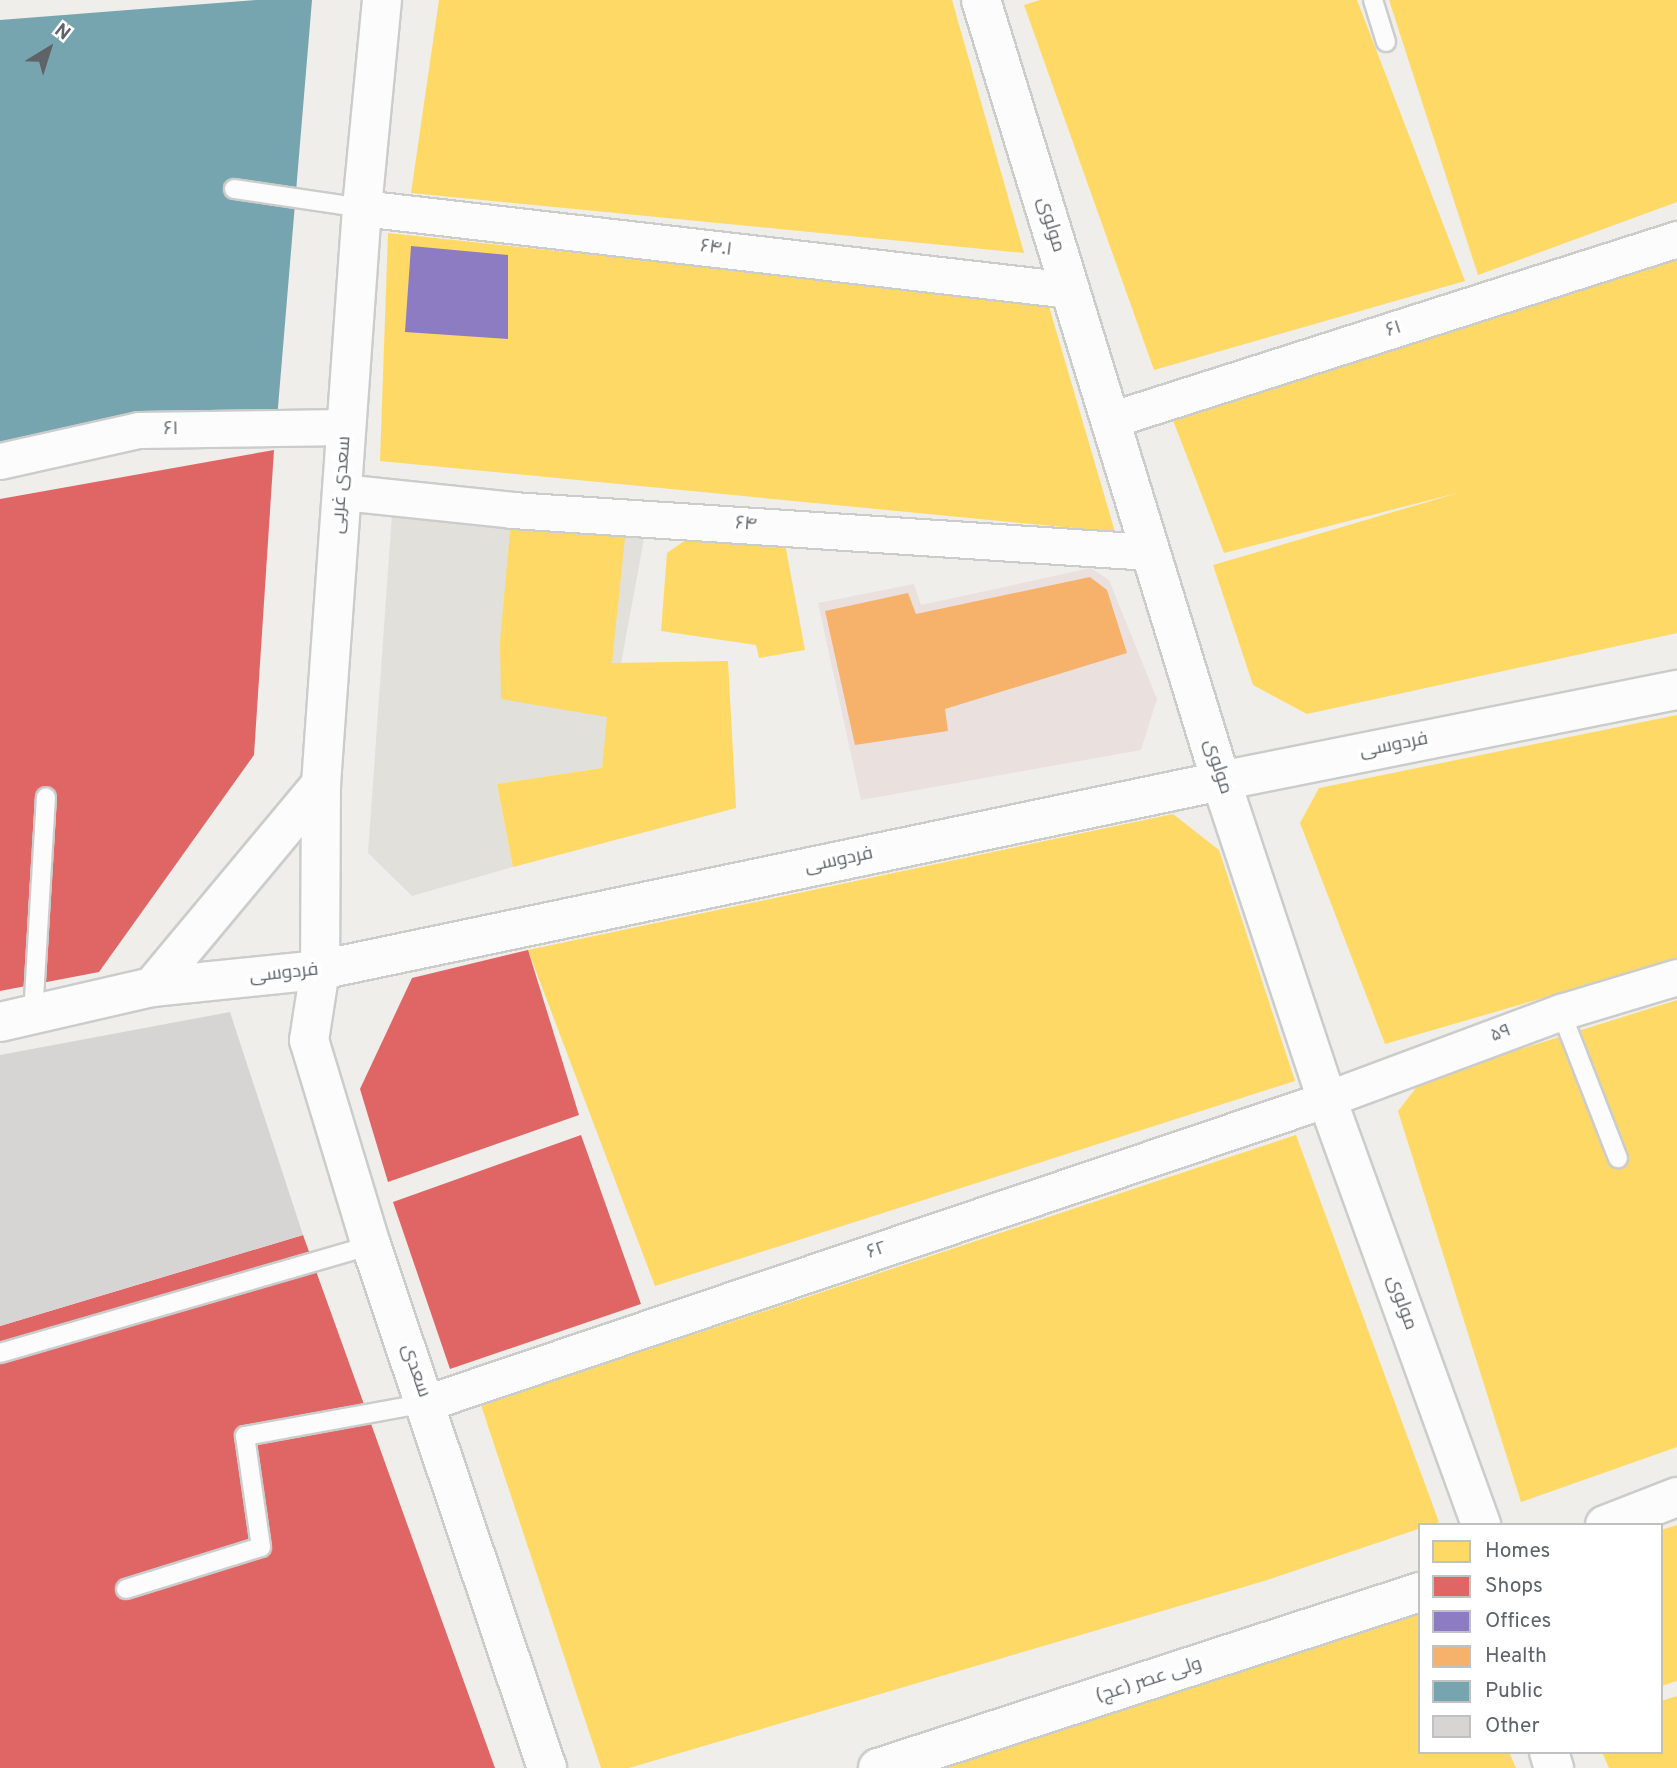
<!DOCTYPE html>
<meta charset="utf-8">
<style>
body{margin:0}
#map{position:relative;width:1677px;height:1768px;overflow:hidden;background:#efeeea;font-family:Overpass,Cairo,sans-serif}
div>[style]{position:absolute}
.education>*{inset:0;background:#e2e0da}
.medical>*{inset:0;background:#eae0de}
.homes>*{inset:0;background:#ffd966}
.shops>*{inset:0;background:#e06666}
.offices>*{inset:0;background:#8e7cc3}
.health>*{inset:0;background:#f6b26b}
.public>*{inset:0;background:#76a5af}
.building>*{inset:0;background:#d6d5d3}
.roads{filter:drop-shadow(2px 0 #cbcccc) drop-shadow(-2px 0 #cbcccc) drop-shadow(0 2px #cbcccc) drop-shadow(0 -2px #cbcccc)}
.service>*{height:18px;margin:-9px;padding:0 9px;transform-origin:9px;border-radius:9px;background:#fdfcfc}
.minor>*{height:35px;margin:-17.5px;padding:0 17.5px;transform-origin:17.5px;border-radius:17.5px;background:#fdfcfc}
.secondary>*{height:38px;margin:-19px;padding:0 19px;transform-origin:19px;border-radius:19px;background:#fdfcfc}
span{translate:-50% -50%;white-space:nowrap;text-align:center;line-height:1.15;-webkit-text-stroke:7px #fff;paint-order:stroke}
.street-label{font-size:19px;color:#5f6368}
.legend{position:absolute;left:1418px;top:1523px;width:245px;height:231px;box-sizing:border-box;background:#fff;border:2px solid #bfc1c3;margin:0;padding:9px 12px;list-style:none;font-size:21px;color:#5f6368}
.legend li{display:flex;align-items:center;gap:14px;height:35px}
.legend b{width:35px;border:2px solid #bfc1c3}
.north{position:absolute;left:14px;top:14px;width:70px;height:70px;-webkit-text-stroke:5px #fff;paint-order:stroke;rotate:38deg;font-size:19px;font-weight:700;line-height:28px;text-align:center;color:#5f6368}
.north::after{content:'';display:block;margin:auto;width:24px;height:32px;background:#5f6368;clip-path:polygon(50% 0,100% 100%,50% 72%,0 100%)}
</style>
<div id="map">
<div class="education">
<i style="clip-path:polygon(392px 514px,645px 533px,602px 768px,497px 784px,513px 867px,412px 896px,368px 853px)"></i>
</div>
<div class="medical">
<i style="clip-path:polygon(1091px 568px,1109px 580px,1157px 699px,1141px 750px,861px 800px,818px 603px,914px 584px,921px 605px)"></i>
</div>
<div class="homes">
<i style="clip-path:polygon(439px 0,952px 0,1024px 253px,411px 193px)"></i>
<i style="clip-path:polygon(1040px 0,1357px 0,1465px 281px,1154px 370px,1024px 5px)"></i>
<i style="clip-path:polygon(1389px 0,1677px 0,1677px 202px,1478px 275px)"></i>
<i style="clip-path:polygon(388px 233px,1048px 303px,1115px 532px,380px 461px)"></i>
<i style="clip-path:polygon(1677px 256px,1677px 633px,1307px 714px,1253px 685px,1213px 565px,1461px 492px,1224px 553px,1171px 415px)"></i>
<i style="clip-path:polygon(512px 510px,626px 528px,612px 663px,728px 661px,736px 808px,513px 867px,497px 784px,602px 768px,607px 717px,501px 699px,500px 642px)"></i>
<i style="clip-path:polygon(690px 537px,785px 544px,805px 650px,759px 658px,756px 645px,661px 631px,667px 553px)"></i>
<i style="clip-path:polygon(1677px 715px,1677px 959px,1385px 1044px,1300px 823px,1319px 788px)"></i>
<i style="clip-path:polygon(1173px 814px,1219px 850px,1295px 1081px,655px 1286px,528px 950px)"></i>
<i style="clip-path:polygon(1677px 1000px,1677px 1447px,1521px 1502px,1398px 1111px,1422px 1080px)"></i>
<i style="clip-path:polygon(1296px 1135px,1439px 1522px,1264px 1581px,629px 1768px,601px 1768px,481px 1405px)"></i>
<i style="clip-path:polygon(1677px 1525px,1677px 1681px,1661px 1686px,1661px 1530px)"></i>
<i style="clip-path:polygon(1420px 1613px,1420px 1752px,1509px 1752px,1516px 1768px,944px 1768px)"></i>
<i style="clip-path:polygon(1677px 1696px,1677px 1768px,1609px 1768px,1602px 1752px,1661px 1752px,1661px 1701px)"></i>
</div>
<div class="shops">
<i style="clip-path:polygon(274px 450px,254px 755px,99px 972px,0 991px,0 499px)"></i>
<i style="clip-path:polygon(528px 950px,579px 1115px,388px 1182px,360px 1089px,412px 978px)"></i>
<i style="clip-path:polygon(581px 1135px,641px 1304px,450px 1369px,393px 1202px)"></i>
<i style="clip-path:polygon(303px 1235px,495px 1768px,0 1768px,0 1326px)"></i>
</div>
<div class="offices">
<i style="clip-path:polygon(411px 246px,508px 255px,508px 339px,405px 332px)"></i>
</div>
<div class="health">
<i style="clip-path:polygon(1090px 577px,1107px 590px,1127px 653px,945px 709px,948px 731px,855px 745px,825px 611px,908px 593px,916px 614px)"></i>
</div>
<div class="public">
<i style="clip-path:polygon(256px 0,312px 0,277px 419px,0 448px,0 20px)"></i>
</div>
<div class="building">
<i style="clip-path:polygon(230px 1012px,303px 1235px,0 1326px,0 1055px)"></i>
</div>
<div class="roads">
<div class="service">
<i style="left:1373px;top:0;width:44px;rotate:72.8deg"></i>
<i style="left:234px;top:189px;width:129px;rotate:8.4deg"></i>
<i style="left:1561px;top:1012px;width:157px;rotate:68.7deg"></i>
<i style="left:33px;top:1015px;width:218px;rotate:-86.6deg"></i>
<i style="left:0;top:1353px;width:386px;rotate:-16.2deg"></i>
<i style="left:126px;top:1589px;width:141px;rotate:-17.3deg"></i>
<i style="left:261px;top:1547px;width:112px;rotate:-98.2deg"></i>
<i style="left:245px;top:1436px;width:184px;rotate:-10.3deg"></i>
</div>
<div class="minor">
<i style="left:362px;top:208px;width:713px;rotate:6.61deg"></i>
<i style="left:1110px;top:420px;width:595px;rotate:-17.7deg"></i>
<i style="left:0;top:461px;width:142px;rotate:-12.6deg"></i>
<i style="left:139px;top:430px;width:207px;rotate:-0.8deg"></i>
<i style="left:342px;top:492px;width:171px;rotate:6deg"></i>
<i style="left:512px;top:510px;width:639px;rotate:3.77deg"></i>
<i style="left:426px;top:1403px;width:951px;rotate:-18.64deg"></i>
<i style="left:1327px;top:1099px;width:250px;rotate:-20.4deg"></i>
<i style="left:1561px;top:1012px;width:121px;rotate:-16.8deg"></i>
</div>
<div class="secondary">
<i style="left:382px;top:0;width:209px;rotate:95.5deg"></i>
<i style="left:362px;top:208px;width:577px;rotate:94.07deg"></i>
<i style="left:321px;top:784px;width:186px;rotate:90.3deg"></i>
<i style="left:320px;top:970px;width:71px;rotate:98.9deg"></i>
<i style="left:309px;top:1040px;width:214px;rotate:73.2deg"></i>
<i style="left:371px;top:1245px;width:552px;rotate:71.4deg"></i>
<i style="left:981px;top:0;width:817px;rotate:72.92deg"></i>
<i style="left:1221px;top:781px;width:335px;rotate:71.6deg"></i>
<i style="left:1327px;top:1099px;width:453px;rotate:70.1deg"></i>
<i style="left:152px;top:987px;width:264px;rotate:-50.2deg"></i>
<i style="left:0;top:1022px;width:156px;rotate:-13deg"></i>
<i style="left:152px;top:987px;width:169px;rotate:-5.8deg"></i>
<i style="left:320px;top:970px;width:921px;rotate:-11.85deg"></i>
<i style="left:1221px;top:781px;width:465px;rotate:-11.3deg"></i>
<i style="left:1605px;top:1525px;width:77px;rotate:-21.3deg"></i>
<i style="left:1549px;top:1752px;width:17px;rotate:73deg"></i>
<i style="left:878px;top:1768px;width:570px;rotate:-17.99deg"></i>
</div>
</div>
<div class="street-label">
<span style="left:1050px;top:225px;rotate:73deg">مولوی</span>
<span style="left:716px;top:249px;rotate:7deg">۶۴.۱</span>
<span style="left:1394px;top:330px;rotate:-18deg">۶۱</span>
<span style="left:171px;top:430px;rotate:-1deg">۶۱</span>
<span style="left:342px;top:485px;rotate:-86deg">سعدی غربی</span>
<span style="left:746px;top:525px;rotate:4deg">۶۴</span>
<span style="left:1394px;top:746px;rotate:-11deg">فردوسی</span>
<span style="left:1217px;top:767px;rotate:72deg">مولوی</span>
<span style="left:839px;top:861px;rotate:-12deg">فردوسی</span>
<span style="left:284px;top:974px;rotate:-6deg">فردوسی</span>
<span style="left:1501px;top:1034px;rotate:-21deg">۵۹</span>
<span style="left:877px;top:1251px;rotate:-19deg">۶۲</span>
<span style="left:1401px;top:1303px;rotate:70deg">مولوی</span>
<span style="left:415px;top:1371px;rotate:71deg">سعدی</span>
<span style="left:1149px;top:1681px;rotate:-18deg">ولی عصر (عج)</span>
</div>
<ul class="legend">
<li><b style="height:19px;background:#ffd966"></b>Homes</li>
<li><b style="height:19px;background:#e06666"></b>Shops</li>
<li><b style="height:19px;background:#8e7cc3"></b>Offices</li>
<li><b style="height:19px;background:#f6b26b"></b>Health</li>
<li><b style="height:19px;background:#76a5af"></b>Public</li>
<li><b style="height:19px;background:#d6d5d3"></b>Other</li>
</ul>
<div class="north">N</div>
</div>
